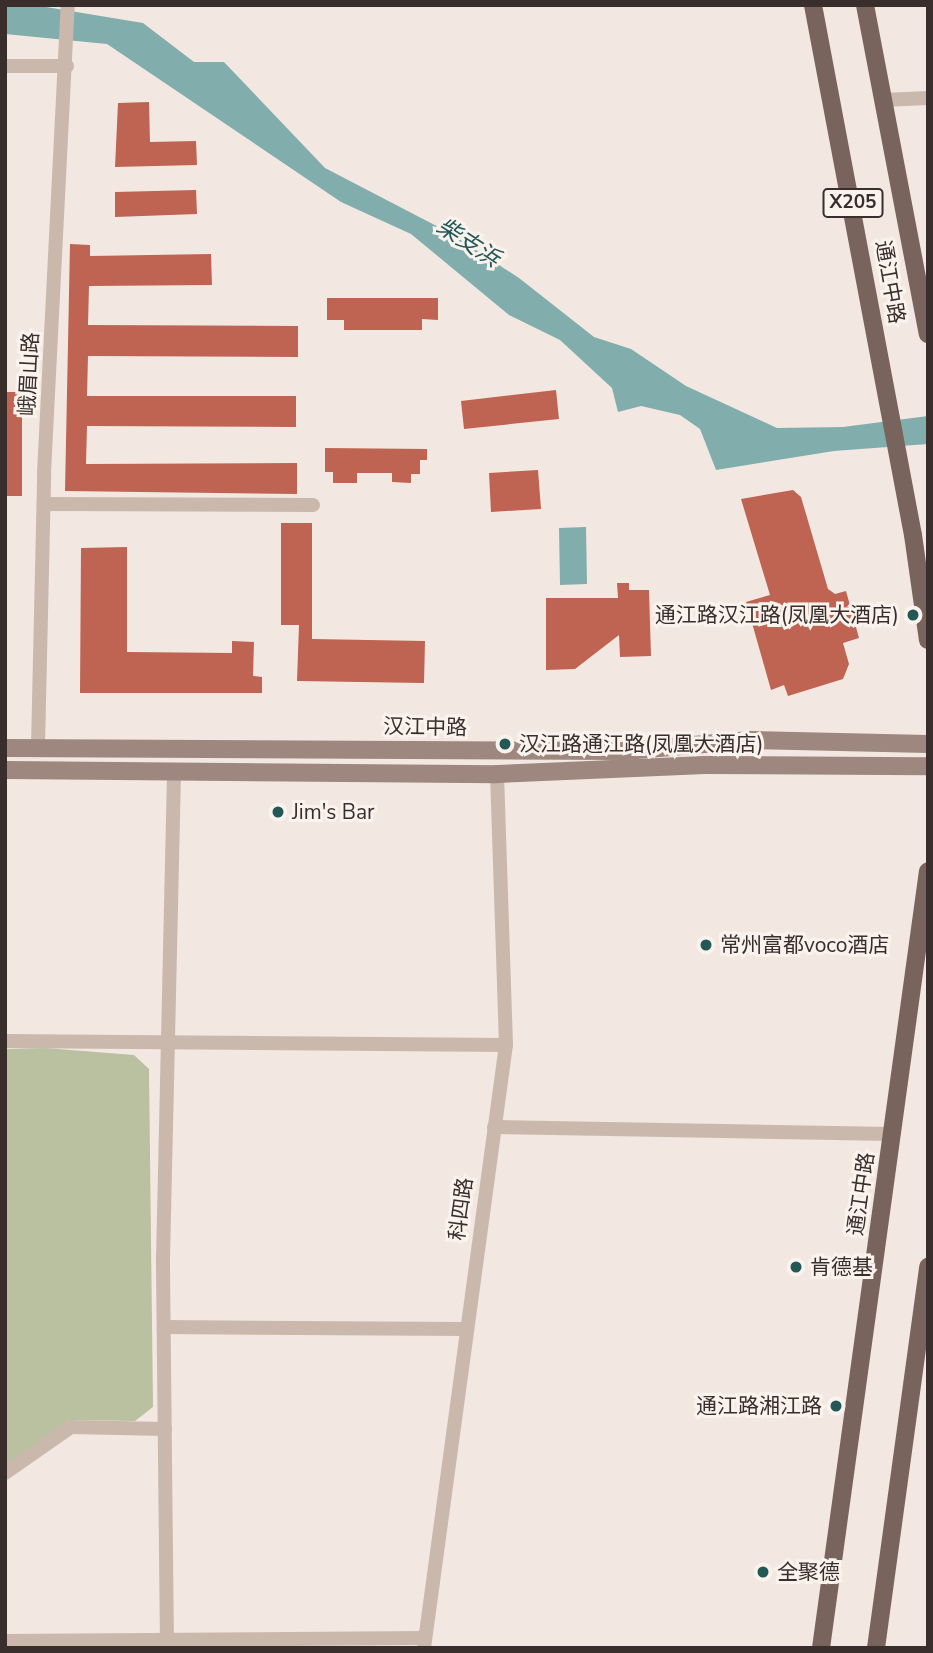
<!DOCTYPE html>
<meta charset="utf-8">
<style>
body{margin:0}
#map{position:relative;width:933px;height:1653px;overflow:hidden;background:#f2e8e1;font-family:"Nunito Sans","Noto Sans SC",sans-serif}
div>[style]{position:absolute}
.green>*{inset:0;background:#b9c1a1}
.water>*{inset:0;background:#81aeac}
.building>*{inset:0;background:#bf6352}
.minor>*{height:14px;margin:-7px;padding:0 7px;transform-origin:7px;border-radius:7px;background:#cab8ad}
.secondary>*{height:18px;margin:-9px;padding:0 9px;transform-origin:9px;border-radius:9px;background:#9e877e}
.primary>*{height:18px;margin:-9px;padding:0 9px;transform-origin:9px;border-radius:9px;background:#79645d}
.dots>*{width:19px;height:19px;translate:-50% -50%;box-sizing:border-box;border:4px solid #faf3ed;border-radius:50%}
span{translate:-50% -50%;white-space:nowrap;text-align:center;line-height:1.15;-webkit-text-stroke:6px #faf3ed;paint-order:stroke}
.shield-label span{padding:2px 5px;background:#faf3ed;border:2px solid;border-radius:5px;-webkit-text-stroke-width:0}
.shield-label{font-size:19px;color:#392e2b;font-weight:700}
.street-label{font-size:21px;color:#392e2b}
.poi-label{font-size:21px;color:#392e2b}
.right{translate:-100% -50%;text-align:right}
.left{translate:0 -50%;text-align:left}
.water-label{font-size:23px;color:#235857;font-style:italic}
.frame{position:absolute;inset:0;border:7px solid #392e2b;pointer-events:none}
</style>
<div id="map">
<div class="green">
<i style="clip-path:polygon(45px 1048px,134px 1055px,149px 1069px,153px 1407px,135px 1421px,69px 1420px,5px 1466px,5px 1049px)"></i>
</div>
<div class="water">
<i style="clip-path:polygon(34px 5px,143px 23px,194px 62px,224px 62px,325px 168px,450px 233px,519px 278px,594px 337px,631px 349px,686px 386px,777px 428px,843px 427px,928px 416px,928px 444px,834px 451px,716px 470px,700px 429px,680px 415px,641px 406px,618px 412px,612px 388px,560px 340px,509px 315px,411px 234px,341px 202px,107px 44px,5px 34px,5px 6px)"></i>
<i style="clip-path:polygon(586px 527px,587px 584px,560px 585px,559px 528px)"></i>
</div>
<div class="building">
<i style="clip-path:polygon(149px 102px,150px 142px,196px 141px,197px 165px,115px 167px,118px 103px)"></i>
<i style="clip-path:polygon(196px 190px,197px 214px,115px 217px,115px 192px)"></i>
<i style="clip-path:polygon(70px 244px,90px 245px,90px 256px,211px 254px,212px 285px,89px 286px,88px 325px,298px 326px,298px 357px,88px 356px,87px 396px,296px 396px,296px 427px,87px 426px,86px 464px,297px 463px,297px 494px,65px 491px)"></i>
<i style="clip-path:polygon(327px 298px,438px 298px,438px 320px,422px 319px,422px 330px,344px 330px,344px 320px,327px 320px)"></i>
<i style="clip-path:polygon(556px 390px,559px 419px,464px 429px,461px 401px)"></i>
<i style="clip-path:polygon(5px 392px,22px 392px,22px 496px,5px 496px)"></i>
<i style="clip-path:polygon(325px 448px,427px 449px,427px 460px,420px 460px,420px 474px,411px 474px,411px 483px,392px 482px,392px 473px,357px 473px,357px 483px,333px 483px,333px 472px,325px 472px)"></i>
<i style="clip-path:polygon(538px 470px,541px 509px,491px 512px,489px 473px)"></i>
<i style="clip-path:polygon(793px 490px,801px 497px,828px 589px,835px 594px,846px 591px,859px 638px,843px 643px,849px 664px,843px 679px,788px 696px,784px 685px,771px 690px,746px 602px,770px 595px,741px 499px)"></i>
<i style="clip-path:polygon(281px 523px,312px 523px,312px 639px,425px 641px,424px 683px,297px 681px,299px 625px,281px 625px)"></i>
<i style="clip-path:polygon(127px 547px,127px 652px,232px 653px,232px 641px,254px 642px,253px 676px,262px 677px,262px 693px,80px 693px,81px 548px)"></i>
<i style="clip-path:polygon(617px 583px,629px 583px,629px 590px,649px 590px,651px 656px,620px 657px,619px 635px,575px 669px,546px 670px,546px 598px,618px 598px)"></i>
</div>
<div class="minor">
<i style="left:5px;top:66px;width:62px"></i>
<i style="left:883px;top:100px;width:45px;rotate:-2.5deg"></i>
<i style="left:44px;top:504px;width:269px;rotate:0.2deg"></i>
<i style="left:38px;top:746px;width:273px;rotate:-88.7deg"></i>
<i style="left:44px;top:473px;width:469px;rotate:-87.1deg"></i>
<i style="left:5px;top:1041px;width:501px;rotate:0.46deg"></i>
<i style="left:494px;top:1127px;width:398px;rotate:1deg"></i>
<i style="left:164px;top:1327px;width:301px;rotate:0.4deg"></i>
<i style="left:5px;top:1473px;width:80px;rotate:-34.9deg"></i>
<i style="left:71px;top:1427px;width:94px;rotate:1.2deg"></i>
<i style="left:5px;top:1641px;width:419px;rotate:-0.4deg"></i>
<i style="left:167px;top:1648px;width:389px;rotate:-90.6deg"></i>
<i style="left:163px;top:1259px;width:487px;rotate:-88.7deg"></i>
<i style="left:424px;top:1648px;width:609px;rotate:-82.26deg"></i>
<i style="left:506px;top:1045px;width:271px;rotate:-91.9deg"></i>
</div>
<div class="secondary">
<i style="left:5px;top:748px;width:620px;rotate:0.28deg"></i>
<i style="left:625px;top:751px;width:126px;rotate:-5deg"></i>
<i style="left:751px;top:740px;width:177px;rotate:1.3deg"></i>
<i style="left:5px;top:770px;width:492px;rotate:0.5deg"></i>
<i style="left:497px;top:774px;width:208px;rotate:-2.5deg"></i>
<i style="left:705px;top:765px;width:223px;rotate:0.3deg"></i>
</div>
<div class="primary">
<i style="left:813px;top:5px;width:539px;rotate:79.32deg"></i>
<i style="left:913px;top:535px;width:106px;rotate:81.9deg"></i>
<i style="left:865px;top:5px;width:335px;rotate:79.2deg"></i>
<i style="left:821px;top:1648px;width:784px;rotate:-82.16deg"></i>
<i style="left:876px;top:1648px;width:385px;rotate:-82.2deg"></i>
</div>
<div class="dots">
<i style="left:913px;top:615px;background:#235857"></i>
<i style="left:505px;top:744px;background:#235857"></i>
<i style="left:278px;top:812px;background:#235857"></i>
<i style="left:706px;top:945px;background:#235857"></i>
<i style="left:796px;top:1267px;background:#235857"></i>
<i style="left:836px;top:1406px;background:#235857"></i>
<i style="left:763px;top:1572px;background:#235857"></i>
</div>
<div class="shield-label">
<span style="left:853px;top:203px">X205</span>
</div>
<div class="street-label">
<span style="left:890px;top:282px;rotate:80deg">通江中路</span>
<span style="left:29px;top:374px;rotate:-87deg">峨眉山路</span>
<span style="left:425px;top:727px;rotate:1deg">汉江中路</span>
<span style="left:861px;top:1194px;rotate:-82deg">通江中路</span>
<span style="left:461px;top:1209px;rotate:-82deg">科四路</span>
</div>
<div class="poi-label">
<span class="right" style="left:899px;top:615px">通江路汉江路(凤凰大酒店)</span>
<span class="left" style="left:519px;top:744px">汉江路通江路(凤凰大酒店)</span>
<span class="left" style="left:292px;top:812px">Jim's Bar</span>
<span class="left" style="left:720px;top:945px">常州富都voco酒店</span>
<span class="left" style="left:810px;top:1267px">肯德基</span>
<span class="right" style="left:822px;top:1406px">通江路湘江路</span>
<span class="left" style="left:777px;top:1572px">全聚德</span>
</div>
<div class="water-label">
<span style="left:468px;top:243px;rotate:33deg">柴支浜</span>
</div>
<div class="frame"></div>
</div>
